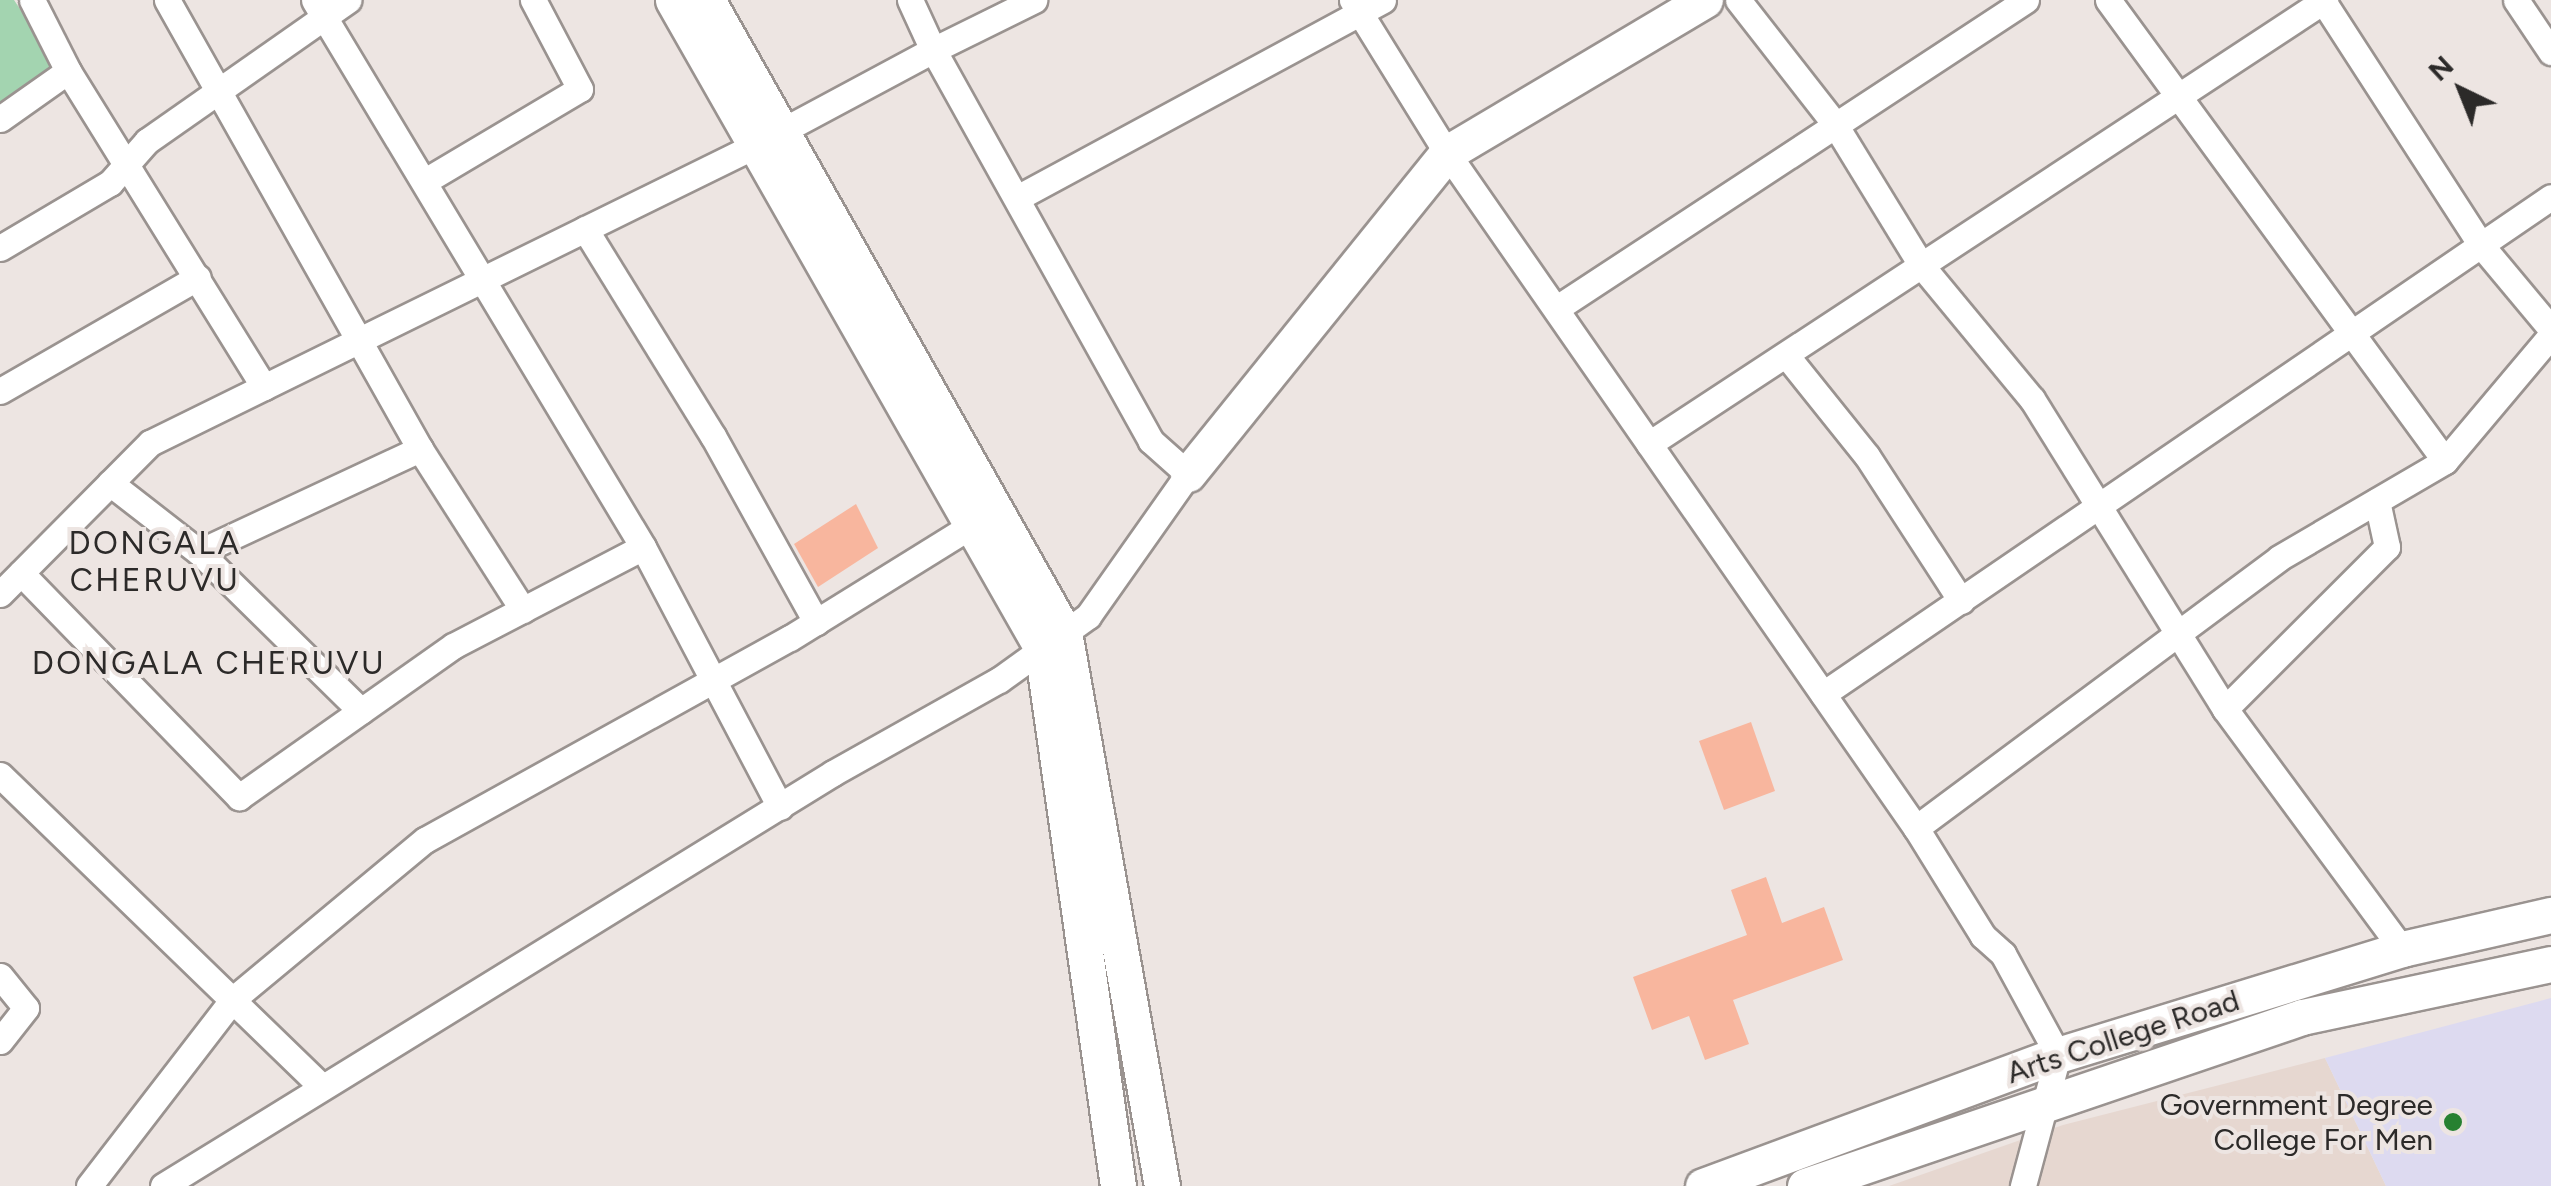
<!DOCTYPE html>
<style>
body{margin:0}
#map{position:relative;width:2551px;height:1186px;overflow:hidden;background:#ede5e2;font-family:Figtree,sans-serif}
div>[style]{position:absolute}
.built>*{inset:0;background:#e6d7d0}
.education>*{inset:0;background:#dddaf0}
.green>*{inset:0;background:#a3d4b0}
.building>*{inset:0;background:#f8b69e}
.roads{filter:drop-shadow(2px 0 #9a9390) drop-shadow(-2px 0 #9a9390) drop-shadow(0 2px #9a9390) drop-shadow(0 -2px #9a9390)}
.street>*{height:25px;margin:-12.5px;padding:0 12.5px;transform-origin:12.5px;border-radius:12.5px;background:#fff}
.secondary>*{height:35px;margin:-17.5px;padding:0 17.5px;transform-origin:17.5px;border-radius:17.5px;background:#fff}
.dots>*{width:28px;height:28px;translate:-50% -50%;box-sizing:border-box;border:5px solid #ede5e2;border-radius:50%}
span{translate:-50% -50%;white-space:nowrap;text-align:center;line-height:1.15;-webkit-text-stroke:8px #ede5e2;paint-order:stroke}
.street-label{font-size:30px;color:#2c2a29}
.poi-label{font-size:30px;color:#2c2a29}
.right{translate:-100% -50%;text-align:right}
.neighbourhood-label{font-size:32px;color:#2c2a29;letter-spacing:2.5px}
.north{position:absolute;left:2411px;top:40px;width:100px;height:100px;-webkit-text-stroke:8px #ede5e2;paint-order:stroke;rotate:317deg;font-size:28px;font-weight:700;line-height:40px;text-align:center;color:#2c2a29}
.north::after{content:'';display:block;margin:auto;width:35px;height:45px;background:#2c2a29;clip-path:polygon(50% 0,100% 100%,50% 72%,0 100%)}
</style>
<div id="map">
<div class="built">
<i style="clip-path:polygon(2325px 1058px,2386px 1186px,1889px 1186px,2063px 1125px)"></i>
</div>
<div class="education">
<i style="clip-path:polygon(2551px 998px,2551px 1186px,2386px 1186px,2325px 1058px)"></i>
</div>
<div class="green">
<i style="clip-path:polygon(0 0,14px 0,59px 68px,0 105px)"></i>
</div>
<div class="building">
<i style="clip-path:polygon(856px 504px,878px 548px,818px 587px,794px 544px)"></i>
<i style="clip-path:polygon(1751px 722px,1775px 791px,1724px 810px,1699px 741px)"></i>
<i style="clip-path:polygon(1766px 877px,1782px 923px,1824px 907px,1843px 960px,1733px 1000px,1749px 1044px,1705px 1060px,1689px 1016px,1652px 1030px,1633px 977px,1747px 935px,1731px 890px)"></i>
</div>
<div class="roads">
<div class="street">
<i style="left:32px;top:0;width:80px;rotate:63.1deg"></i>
<i style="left:68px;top:71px;width:372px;rotate:58.2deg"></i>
<i style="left:167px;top:0;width:515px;rotate:60.6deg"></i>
<i style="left:420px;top:449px;width:191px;rotate:57.4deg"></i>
<i style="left:1352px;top:0;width:180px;rotate:58.2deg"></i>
<i style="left:1447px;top:153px;width:822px;rotate:55.21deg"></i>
<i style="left:1916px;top:828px;width:127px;rotate:58.2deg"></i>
<i style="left:1983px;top:936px;width:27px;rotate:42deg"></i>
<i style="left:2003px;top:954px;width:115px;rotate:61.4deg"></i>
<i style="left:2058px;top:1055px;width:136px;rotate:105deg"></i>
<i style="left:1738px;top:0;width:156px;rotate:52deg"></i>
<i style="left:1834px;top:123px;width:167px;rotate:58.5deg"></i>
<i style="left:1921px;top:265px;width:174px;rotate:50.4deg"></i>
<i style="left:2032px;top:399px;width:365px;rotate:58.1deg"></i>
<i style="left:2108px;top:0;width:571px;rotate:53.83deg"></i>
<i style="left:2516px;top:0;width:63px;rotate:56.1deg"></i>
<i style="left:2323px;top:1px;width:291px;rotate:57.1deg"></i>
<i style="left:2481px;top:245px;width:109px;rotate:50.2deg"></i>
<i style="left:0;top:119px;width:83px;rotate:-35.2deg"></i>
<i style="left:425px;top:181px;width:180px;rotate:-30.7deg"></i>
<i style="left:580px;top:89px;width:101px;rotate:-117.8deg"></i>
<i style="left:1017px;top:198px;width:416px;rotate:-28.4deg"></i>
<i style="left:585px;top:229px;width:243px;rotate:58.3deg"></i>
<i style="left:713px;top:436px;width:213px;rotate:61deg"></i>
<i style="left:0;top:248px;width:128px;rotate:-30.6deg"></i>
<i style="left:110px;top:183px;width:56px;rotate:-48.6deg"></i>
<i style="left:147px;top:141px;width:246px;rotate:-35deg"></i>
<i style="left:1557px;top:308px;width:561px;rotate:-33.29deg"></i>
<i style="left:1786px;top:355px;width:129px;rotate:51.3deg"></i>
<i style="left:1867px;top:456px;width:173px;rotate:57deg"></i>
<i style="left:0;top:391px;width:228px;rotate:-29.9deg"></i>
<i style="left:1649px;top:444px;width:809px;rotate:-33.3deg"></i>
<i style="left:110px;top:483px;width:113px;rotate:37.8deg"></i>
<i style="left:2377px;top:501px;width:47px;rotate:77.7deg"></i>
<i style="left:2387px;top:547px;width:229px;rotate:135deg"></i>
<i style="left:2225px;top:709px;width:298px;rotate:53.6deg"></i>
<i style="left:643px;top:547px;width:294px;rotate:62.2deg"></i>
<i style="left:21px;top:573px;width:313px;rotate:45.8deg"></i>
<i style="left:239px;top:797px;width:262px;rotate:-35.2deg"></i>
<i style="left:453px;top:646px;width:214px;rotate:-27.5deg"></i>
<i style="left:643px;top:547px;width:638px;rotate:-121.03deg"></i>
<i style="left:0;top:594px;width:213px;rotate:-45.2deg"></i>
<i style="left:150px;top:443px;width:671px;rotate:-26.18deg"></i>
<i style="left:752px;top:147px;width:205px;rotate:-28.2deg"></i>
<i style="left:933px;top:50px;width:55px;rotate:-114.7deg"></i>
<i style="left:1823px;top:694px;width:881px;rotate:-34.32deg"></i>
<i style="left:361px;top:711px;width:227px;rotate:-135.5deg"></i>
<i style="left:199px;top:552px;width:244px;rotate:-25deg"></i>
<i style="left:0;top:775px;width:447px;rotate:44.1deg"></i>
<i style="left:1916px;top:828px;width:452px;rotate:-36.6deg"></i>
<i style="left:2279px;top:558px;width:192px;rotate:-30.3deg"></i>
<i style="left:2445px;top:461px;width:165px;rotate:-49.9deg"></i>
<i style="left:0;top:976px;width:41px;rotate:50.9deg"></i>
<i style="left:26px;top:1008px;width:42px;rotate:128.2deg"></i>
<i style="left:89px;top:1186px;width:235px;rotate:-52.4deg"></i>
<i style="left:232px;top:1000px;width:251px;rotate:-39.7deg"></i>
<i style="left:425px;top:840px;width:417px;rotate:-29deg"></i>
<i style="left:790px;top:638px;width:214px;rotate:-31.8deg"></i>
<i style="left:163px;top:1186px;width:787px;rotate:-31.65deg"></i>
<i style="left:833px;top:773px;width:190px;rotate:-29.3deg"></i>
<i style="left:999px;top:680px;width:110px;rotate:-35.7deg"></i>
<i style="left:1088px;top:616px;width:174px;rotate:-54.8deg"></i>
<i style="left:1188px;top:474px;width:50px;rotate:-138.3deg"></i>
<i style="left:1151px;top:441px;width:448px;rotate:-119.1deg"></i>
<i style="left:933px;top:50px;width:113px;rotate:-26.3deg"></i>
</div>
<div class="secondary">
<i style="left:673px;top:0;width:746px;rotate:60.34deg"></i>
<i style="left:1042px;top:648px;width:543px;rotate:81.96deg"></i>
<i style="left:707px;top:0;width:726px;rotate:60.54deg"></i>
<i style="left:1064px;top:632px;width:563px;rotate:79.97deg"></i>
<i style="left:1188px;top:474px;width:412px;rotate:-51.1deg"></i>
<i style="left:1447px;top:153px;width:300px;rotate:-30.7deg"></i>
<i style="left:1703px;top:1186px;width:378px;rotate:-20.3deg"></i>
<i style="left:2058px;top:1055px;width:360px;rotate:-17.1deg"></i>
<i style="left:2402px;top:949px;width:153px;rotate:-12.9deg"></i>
<i style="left:1805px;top:1186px;width:525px;rotate:-18.78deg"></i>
<i style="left:2302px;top:1017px;width:255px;rotate:-12deg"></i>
</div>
</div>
<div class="dots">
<i style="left:2453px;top:1122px;background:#278131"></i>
</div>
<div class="street-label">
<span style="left:2123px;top:1037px;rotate:-18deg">Arts College Road</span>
</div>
<div class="poi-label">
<span class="right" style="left:2433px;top:1122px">Government Degree<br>College For Men</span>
</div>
<div class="neighbourhood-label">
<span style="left:155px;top:562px">DONGALA<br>CHERUVU</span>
<span style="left:209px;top:663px">DONGALA CHERUVU</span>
</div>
<div class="north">N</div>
</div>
